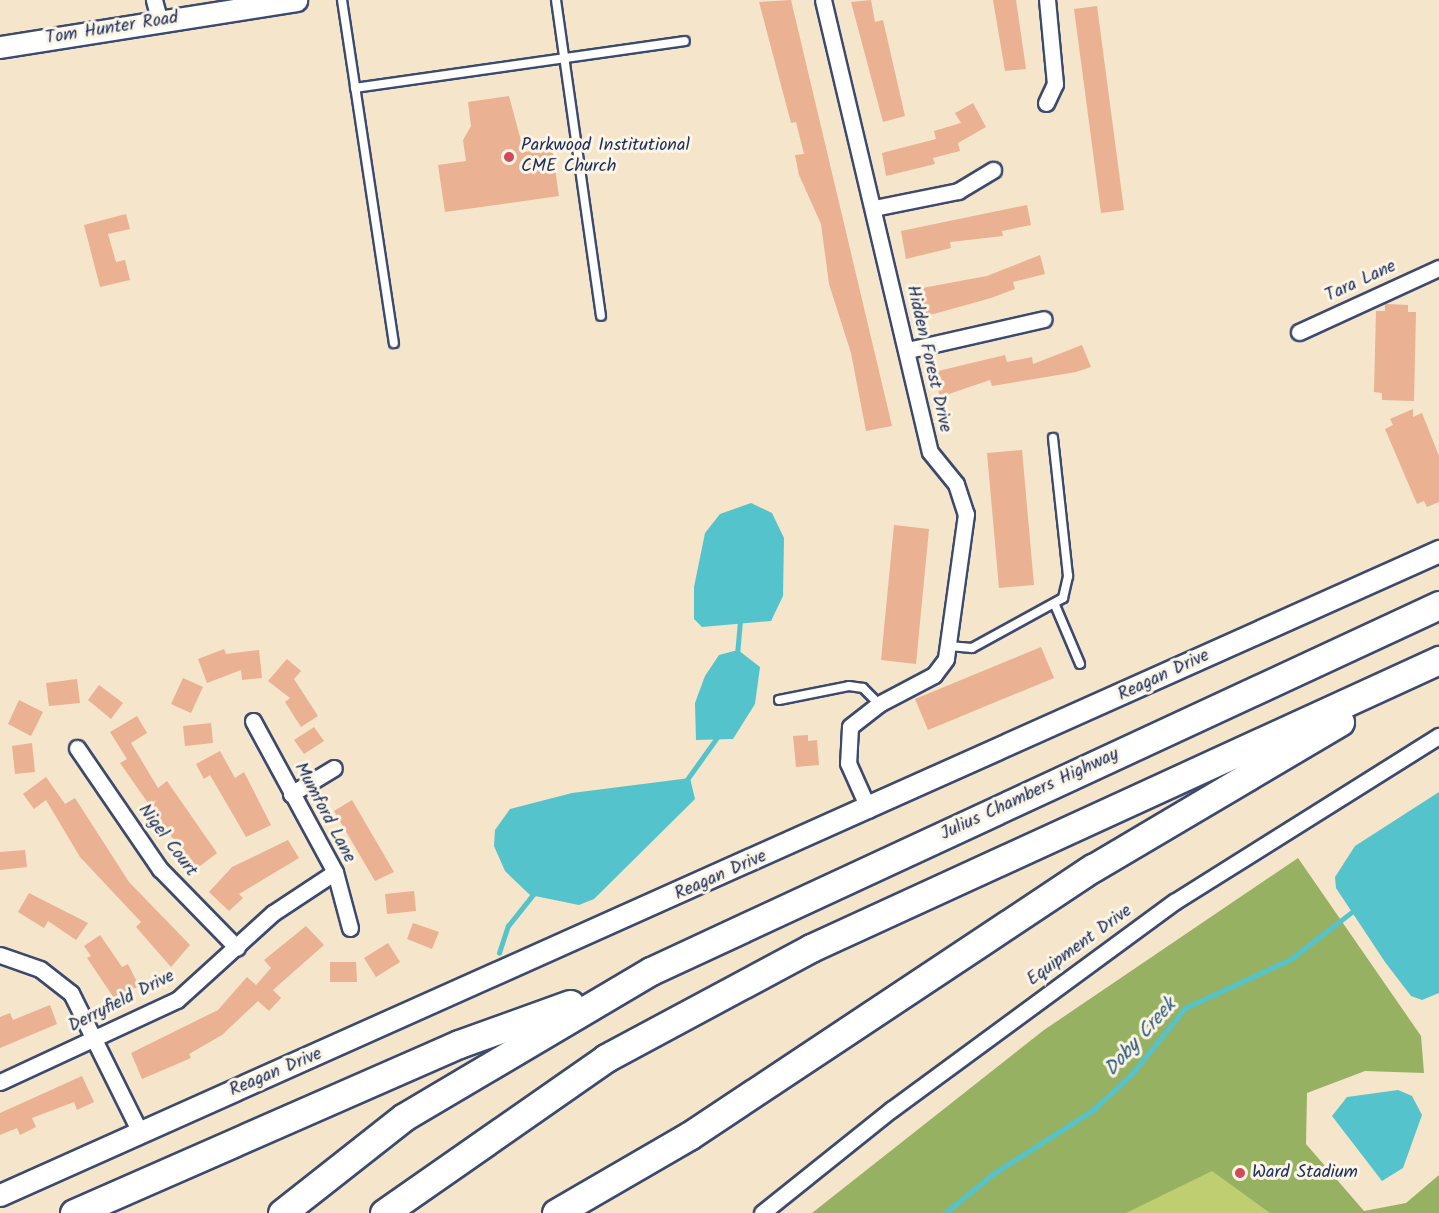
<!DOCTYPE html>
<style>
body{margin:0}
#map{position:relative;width:1439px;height:1213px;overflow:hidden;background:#f5e5ca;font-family:Kalam,sans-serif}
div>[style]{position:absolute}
.green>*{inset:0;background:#bfce70}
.forest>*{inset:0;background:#97b162}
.water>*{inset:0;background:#55c3cb}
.stream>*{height:4.5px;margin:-2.25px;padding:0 2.25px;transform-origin:2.25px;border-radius:2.25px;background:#55c3cb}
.building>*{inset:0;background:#eab192}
.roads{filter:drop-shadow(2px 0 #3c4a6e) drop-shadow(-2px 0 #3c4a6e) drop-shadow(0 2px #3c4a6e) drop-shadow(0 -2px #3c4a6e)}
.lane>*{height:8px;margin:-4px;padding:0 4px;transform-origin:4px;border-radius:4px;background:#fff}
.street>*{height:15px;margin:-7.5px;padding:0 7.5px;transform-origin:7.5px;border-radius:7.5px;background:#fff}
.secondary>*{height:21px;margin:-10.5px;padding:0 10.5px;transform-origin:10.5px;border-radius:10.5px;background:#fff}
.highway>*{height:27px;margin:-13.5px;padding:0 13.5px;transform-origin:13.5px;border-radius:13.5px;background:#fff}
.dots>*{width:16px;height:16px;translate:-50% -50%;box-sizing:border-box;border:3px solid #fcf5e5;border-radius:50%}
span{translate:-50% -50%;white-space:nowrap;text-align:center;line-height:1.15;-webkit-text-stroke:6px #fcf5e5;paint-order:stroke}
.street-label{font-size:18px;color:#1b2f5e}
.poi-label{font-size:18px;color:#1b2f5e}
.left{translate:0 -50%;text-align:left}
.water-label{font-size:20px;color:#2c5b7f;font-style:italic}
</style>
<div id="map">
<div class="green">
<i style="clip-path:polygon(1269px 1132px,1309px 1213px,1113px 1213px)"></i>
</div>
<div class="forest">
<i style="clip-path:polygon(1298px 858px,1421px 1036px,1424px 1073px,1365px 1071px,1307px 1093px,1306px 1144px,1364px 1211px,1406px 1203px,1439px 1175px,1439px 1213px,1270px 1213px,1212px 1171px,1126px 1213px,812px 1213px,1044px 1030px)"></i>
</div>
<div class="water">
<i style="clip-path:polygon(751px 503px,772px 513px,784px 538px,783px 596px,771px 621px,702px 627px,694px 619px,694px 587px,705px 533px,720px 514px)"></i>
<i style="clip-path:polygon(738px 650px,760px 667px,755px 704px,733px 739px,696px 740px,695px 703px,705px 676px,719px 655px)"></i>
<i style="clip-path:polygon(690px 778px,695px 799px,594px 899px,579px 905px,530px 895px,505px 871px,494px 846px,495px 830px,510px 809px,572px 793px)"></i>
<i style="clip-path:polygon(1439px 792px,1439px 993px,1422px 1000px,1411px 996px,1385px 962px,1336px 888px,1335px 877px,1355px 846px)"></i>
<i style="clip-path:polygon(1398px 1090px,1412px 1096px,1422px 1115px,1403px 1168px,1382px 1181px,1332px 1116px,1347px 1097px)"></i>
</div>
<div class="stream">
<i style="left:737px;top:655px;width:36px;rotate:-85deg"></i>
<i style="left:686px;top:781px;width:52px;rotate:-54.5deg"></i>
<i style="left:499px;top:953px;width:28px;rotate:-72deg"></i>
<i style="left:508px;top:926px;width:43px;rotate:-51.5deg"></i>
<i style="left:945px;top:1213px;width:62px;rotate:-39.1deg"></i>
<i style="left:993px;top:1174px;width:119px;rotate:-32.6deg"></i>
<i style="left:1093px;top:1110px;width:52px;rotate:-42.6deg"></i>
<i style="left:1131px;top:1075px;width:86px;rotate:-51.1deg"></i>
<i style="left:1185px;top:1008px;width:117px;rotate:-24.8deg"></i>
<i style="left:1291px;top:959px;width:83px;rotate:-37.7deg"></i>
</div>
<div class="building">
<i style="clip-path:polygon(791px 0,892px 426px,866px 431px,851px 353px,829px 284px,821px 224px,799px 175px,795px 155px,804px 154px,796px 122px,791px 123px,759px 2px)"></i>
<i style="clip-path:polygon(871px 0,875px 22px,883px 20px,905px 116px,883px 122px,851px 2px)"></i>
<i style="clip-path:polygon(993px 0,1016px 0,1026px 69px,1005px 71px)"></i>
<i style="clip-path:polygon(1097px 6px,1124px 210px,1101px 213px,1074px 9px)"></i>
<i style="clip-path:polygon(509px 96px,524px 152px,552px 148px,559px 196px,445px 212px,438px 165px,466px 161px,463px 140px,471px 126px,468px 102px)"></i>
<i style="clip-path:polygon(973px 103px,986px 127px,958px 143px,960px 151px,933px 158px,935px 164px,886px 176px,882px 153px,936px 139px,934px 131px,961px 123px,955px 113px)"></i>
<i style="clip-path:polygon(1027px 205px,1031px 225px,1002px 231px,1003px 236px,950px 242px,951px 248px,906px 259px,901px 231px)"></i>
<i style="clip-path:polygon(126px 214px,130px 229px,108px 234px,116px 262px,125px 260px,130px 280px,100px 287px,84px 225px)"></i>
<i style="clip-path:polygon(1040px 255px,1045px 274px,1013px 282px,1015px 289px,991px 298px,923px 317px,917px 289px,987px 276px)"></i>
<i style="clip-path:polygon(1385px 304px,1408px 305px,1408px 312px,1416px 312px,1414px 401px,1382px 400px,1382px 393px,1374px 392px,1376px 311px,1385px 311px)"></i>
<i style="clip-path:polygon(1082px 345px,1091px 367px,1076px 372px,992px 386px,990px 380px,940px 397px,934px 372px,1005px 355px,1007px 362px,1032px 357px,1033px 364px)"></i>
<i style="clip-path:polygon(1413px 409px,1413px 417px,1422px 413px,1439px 456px,1439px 502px,1427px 507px,1424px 501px,1417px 504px,1385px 429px,1393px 425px,1390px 419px)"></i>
<i style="clip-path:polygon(1022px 450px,1034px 585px,999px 588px,987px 453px)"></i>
<i style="clip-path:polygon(894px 525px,929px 529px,916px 664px,881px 660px)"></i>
<i style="clip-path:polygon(1041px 647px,1054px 678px,928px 730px,915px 699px)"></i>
<i style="clip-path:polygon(224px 649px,226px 654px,259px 650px,262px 678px,242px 680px,241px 670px,207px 683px,198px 659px)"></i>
<i style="clip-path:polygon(287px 659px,301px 671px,294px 679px,318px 716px,301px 727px,285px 702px,290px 698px,268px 681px)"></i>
<i style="clip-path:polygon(183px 678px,203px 687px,191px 713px,171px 704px)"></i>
<i style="clip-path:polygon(77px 679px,80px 703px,49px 706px,46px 683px)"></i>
<i style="clip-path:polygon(99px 685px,123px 703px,111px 719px,88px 700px)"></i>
<i style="clip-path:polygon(19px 700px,43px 712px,31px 736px,8px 724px)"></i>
<i style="clip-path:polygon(137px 716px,147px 733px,131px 743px,158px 788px,167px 781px,217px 853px,195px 870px,120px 763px,127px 759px,110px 732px)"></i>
<i style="clip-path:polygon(211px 723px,213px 743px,185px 746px,183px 726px)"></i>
<i style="clip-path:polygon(314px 727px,324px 741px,304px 754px,294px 740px)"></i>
<i style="clip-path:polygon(808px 735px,808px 741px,817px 740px,819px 765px,796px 767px,793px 736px)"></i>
<i style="clip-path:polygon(32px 743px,35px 772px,15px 774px,12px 746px)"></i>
<i style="clip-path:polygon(220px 751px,235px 778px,244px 772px,271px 825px,246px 837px,210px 775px,204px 779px,196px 764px)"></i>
<i style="clip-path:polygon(46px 777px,65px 804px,75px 798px,129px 882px,190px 945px,171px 967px,136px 927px,141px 922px,80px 857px,46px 800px,34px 809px,23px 794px)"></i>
<i style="clip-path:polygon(352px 800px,394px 872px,375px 881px,334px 811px)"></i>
<i style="clip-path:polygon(288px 840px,299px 858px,239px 894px,243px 898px,229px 911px,209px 892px,232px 867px)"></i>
<i style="clip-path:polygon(25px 850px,27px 867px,0 870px,0 852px)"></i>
<i style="clip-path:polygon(414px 891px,416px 911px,387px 914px,385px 894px)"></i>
<i style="clip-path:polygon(29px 893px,88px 923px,76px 940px,48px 921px,44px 928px,18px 912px)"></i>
<i style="clip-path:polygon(413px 923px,439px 932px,432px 949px,407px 939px)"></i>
<i style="clip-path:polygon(306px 926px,324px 945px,273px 990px,281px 998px,269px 1011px,258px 1001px,222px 1035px,189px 1054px,191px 1058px,142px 1079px,131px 1053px,218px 1010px,247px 977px,256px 985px,271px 968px,264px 960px)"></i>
<i style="clip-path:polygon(100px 935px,122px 967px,128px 964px,139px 986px,114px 998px,87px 958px,91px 956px,84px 946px)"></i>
<i style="clip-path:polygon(388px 943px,400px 962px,376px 977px,364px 958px)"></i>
<i style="clip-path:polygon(330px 962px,356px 962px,357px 982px,330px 982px)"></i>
<i style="clip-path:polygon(50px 1005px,57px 1024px,0 1048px,0 1017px,10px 1013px,13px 1020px)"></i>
<i style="clip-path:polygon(82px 1076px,94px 1102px,77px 1110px,74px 1102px,32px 1118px,36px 1127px,20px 1135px,17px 1128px,0 1135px,0 1113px)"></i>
</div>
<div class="roads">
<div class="lane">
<i style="left:342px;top:0;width:347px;rotate:81.4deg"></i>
<i style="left:556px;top:0;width:319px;rotate:81.9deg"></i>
<i style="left:355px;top:88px;width:333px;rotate:-8.1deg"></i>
<i style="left:1055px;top:605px;width:64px;rotate:67deg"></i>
<i style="left:949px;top:646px;width:23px;rotate:5deg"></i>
<i style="left:972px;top:648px;width:104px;rotate:-28.8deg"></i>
<i style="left:1063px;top:598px;width:23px;rotate:-77deg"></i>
<i style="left:1068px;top:576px;width:139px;rotate:-96.2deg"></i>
<i style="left:779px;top:700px;width:71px;rotate:-11.3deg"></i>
<i style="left:849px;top:686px;width:14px;rotate:8deg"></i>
<i style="left:863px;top:688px;width:23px;rotate:45deg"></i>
</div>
<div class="street">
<i style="left:154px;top:0;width:23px;rotate:75deg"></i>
<i style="left:823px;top:0;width:464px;rotate:76.7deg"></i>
<i style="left:930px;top:452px;width:41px;rotate:50.9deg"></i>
<i style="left:956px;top:484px;width:32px;rotate:72deg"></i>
<i style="left:966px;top:514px;width:146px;rotate:97.9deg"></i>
<i style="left:946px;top:659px;width:20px;rotate:127deg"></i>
<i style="left:934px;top:675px;width:62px;rotate:152.2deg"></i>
<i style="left:879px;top:704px;width:37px;rotate:142deg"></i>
<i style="left:850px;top:727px;width:36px;rotate:93deg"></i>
<i style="left:848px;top:763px;width:51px;rotate:65.9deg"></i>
<i style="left:1046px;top:103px;width:21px;rotate:-65deg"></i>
<i style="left:1055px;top:84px;width:84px;rotate:-95.4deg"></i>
<i style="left:874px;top:208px;width:86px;rotate:-11.4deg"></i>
<i style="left:958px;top:191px;width:41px;rotate:-31deg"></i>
<i style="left:1299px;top:332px;width:154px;rotate:-24.6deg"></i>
<i style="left:908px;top:350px;width:139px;rotate:-12.8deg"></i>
<i style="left:253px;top:721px;width:172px;rotate:61.5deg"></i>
<i style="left:335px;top:872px;width:58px;rotate:75deg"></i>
<i style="left:77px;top:748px;width:147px;rotate:55.6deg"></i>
<i style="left:160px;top:869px;width:110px;rotate:45.7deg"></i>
<i style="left:291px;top:794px;width:50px;rotate:-31.2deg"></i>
<i style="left:0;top:955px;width:42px;rotate:19.3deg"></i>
<i style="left:40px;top:969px;width:39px;rotate:38deg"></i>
<i style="left:71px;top:993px;width:155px;rotate:63.6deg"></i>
<i style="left:0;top:1082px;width:195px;rotate:-24.9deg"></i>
<i style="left:177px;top:1000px;width:130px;rotate:-42.2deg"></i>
<i style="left:273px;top:913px;width:74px;rotate:-33.5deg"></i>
<i style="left:762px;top:1213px;width:166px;rotate:-38.7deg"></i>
<i style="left:892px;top:1109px;width:350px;rotate:-36.3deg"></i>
<i style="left:1174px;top:902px;width:313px;rotate:-32.1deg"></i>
</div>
<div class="secondary">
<i style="left:0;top:47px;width:300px;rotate:-9deg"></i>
<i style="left:0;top:1195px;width:1577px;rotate:-24.11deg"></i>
</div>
<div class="highway">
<i style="left:74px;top:1213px;width:420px;rotate:-23.7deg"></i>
<i style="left:459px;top:1044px;width:118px;rotate:-19.8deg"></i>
<i style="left:282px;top:1213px;width:155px;rotate:-38.2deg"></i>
<i style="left:404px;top:1117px;width:287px;rotate:-30.6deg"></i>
<i style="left:651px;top:971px;width:869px;rotate:-24.91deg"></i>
<i style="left:384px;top:1213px;width:271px;rotate:-34.9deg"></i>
<i style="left:606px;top:1058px;width:233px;rotate:-28.2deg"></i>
<i style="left:811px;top:948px;width:691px;rotate:-24.64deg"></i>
<i style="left:556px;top:1213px;width:154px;rotate:-30.1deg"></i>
<i style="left:689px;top:1136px;width:485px;rotate:-33.6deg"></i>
<i style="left:1093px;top:868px;width:287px;rotate:-30.6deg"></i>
</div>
</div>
<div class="dots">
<i style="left:509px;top:157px;background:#d1495b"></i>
<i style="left:1240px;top:1173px;background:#d1495b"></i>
</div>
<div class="street-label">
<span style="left:112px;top:29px;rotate:-9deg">Tom Hunter Road</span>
<span style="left:1361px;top:282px;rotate:-25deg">Tara Lane</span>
<span style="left:928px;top:359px;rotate:77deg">Hidden Forest Drive</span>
<span style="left:1164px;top:676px;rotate:-25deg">Reagan Drive</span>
<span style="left:1030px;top:795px;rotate:-25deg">Julius Chambers Highway</span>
<span style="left:324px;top:813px;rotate:62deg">Mumford Lane</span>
<span style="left:167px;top:841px;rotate:53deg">Nigel Court</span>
<span style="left:721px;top:876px;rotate:-24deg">Reagan Drive</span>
<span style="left:1080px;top:946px;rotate:-36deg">Equipment Drive</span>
<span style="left:122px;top:1002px;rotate:-27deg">Derryfield Drive</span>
<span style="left:276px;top:1073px;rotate:-23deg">Reagan Drive</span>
</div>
<div class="poi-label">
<span class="left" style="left:521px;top:157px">Parkwood Institutional<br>CME Church</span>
<span class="left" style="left:1252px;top:1173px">Ward Stadium</span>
</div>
<div class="water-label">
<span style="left:1141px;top:1038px;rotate:-48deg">Doby Creek</span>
</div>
</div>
